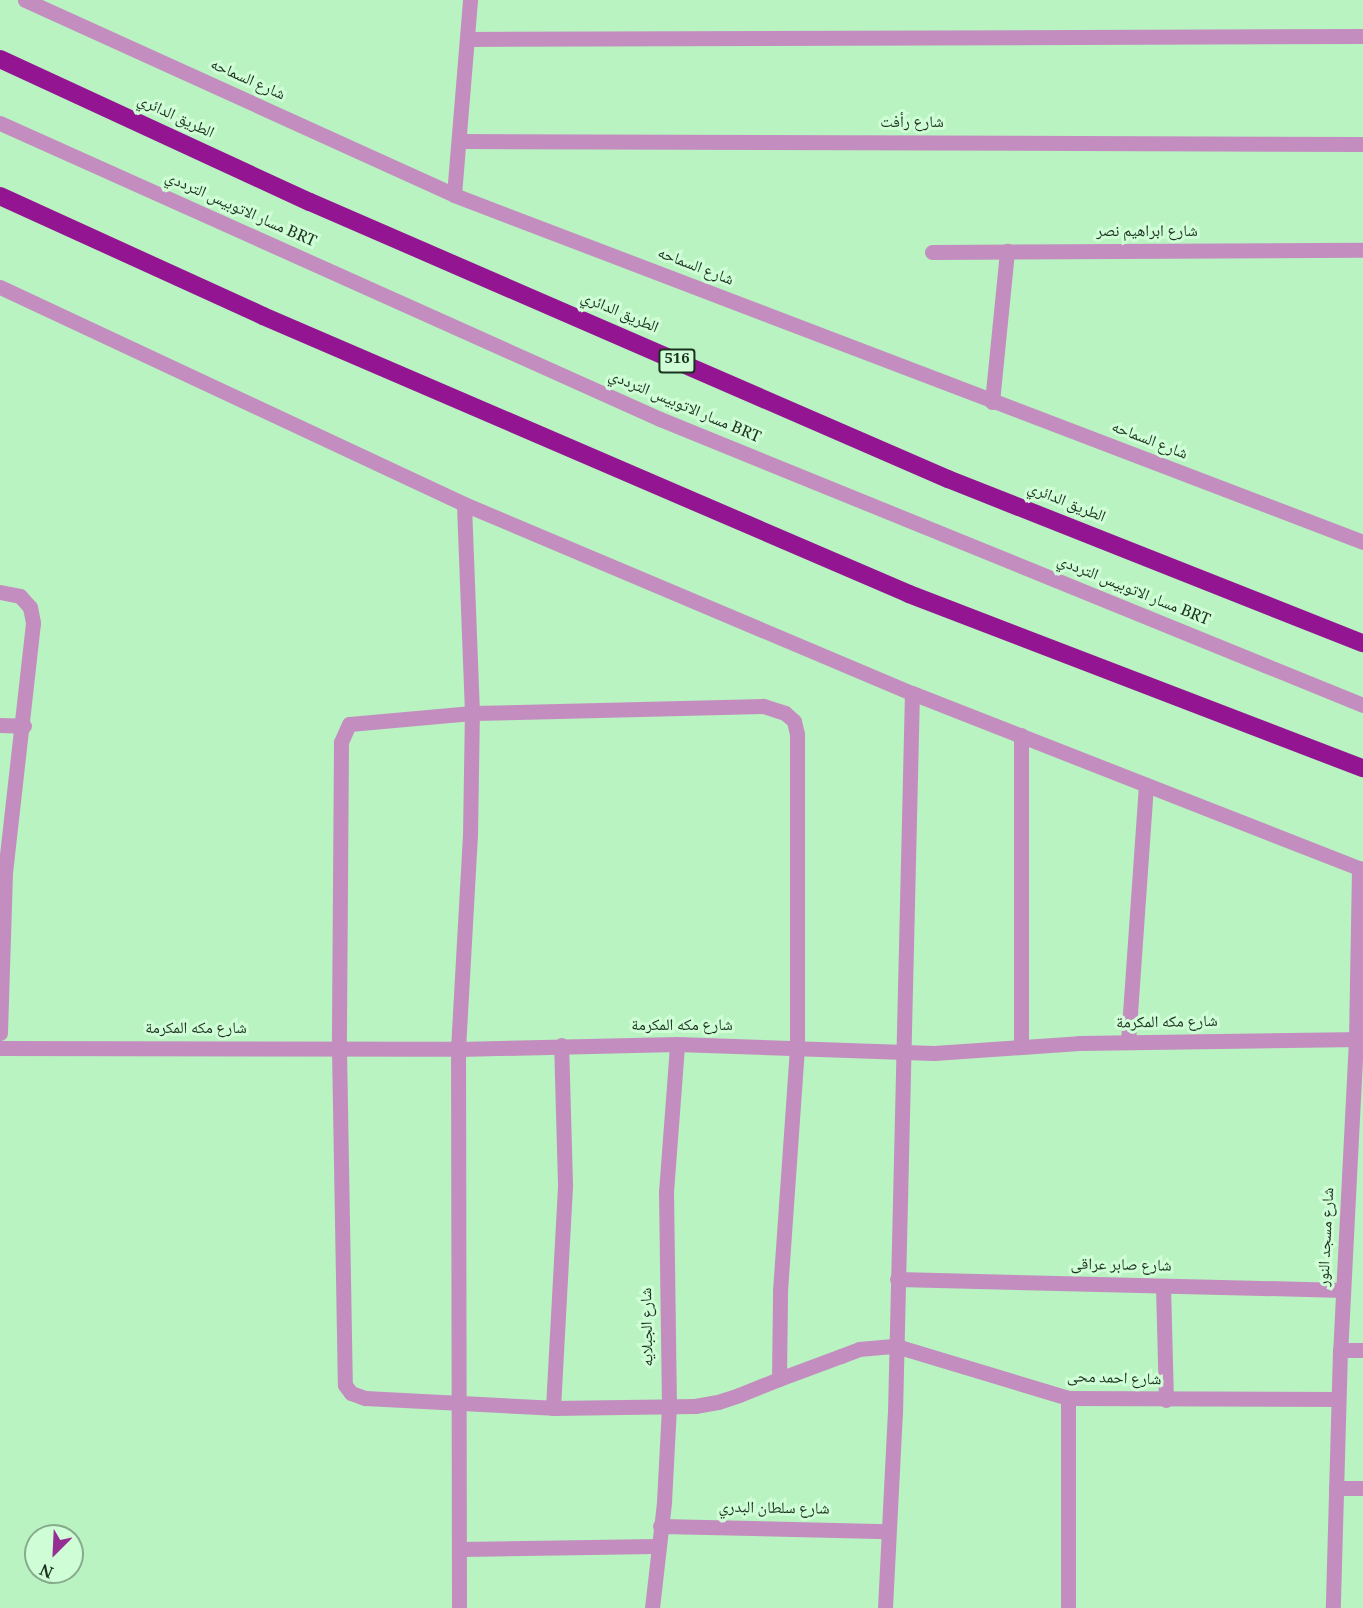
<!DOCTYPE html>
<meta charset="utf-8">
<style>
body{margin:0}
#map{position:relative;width:1363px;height:1608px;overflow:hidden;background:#b9f3c1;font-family:Georgia,"Noto Naskh Arabic",serif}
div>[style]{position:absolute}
.minor>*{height:15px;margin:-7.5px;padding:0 7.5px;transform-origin:7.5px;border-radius:7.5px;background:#c38ebf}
.highway>*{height:18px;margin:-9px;padding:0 9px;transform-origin:9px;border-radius:9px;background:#931591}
span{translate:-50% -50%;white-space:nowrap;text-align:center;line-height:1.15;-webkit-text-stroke:6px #cffdd5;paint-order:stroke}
.shield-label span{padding:2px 4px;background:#cffdd5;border:2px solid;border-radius:4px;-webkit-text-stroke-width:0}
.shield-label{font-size:15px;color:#1b3220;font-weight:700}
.street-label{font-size:16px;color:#1b3220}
.north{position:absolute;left:24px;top:1524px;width:60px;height:60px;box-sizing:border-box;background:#cffdd5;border:2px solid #87ac8d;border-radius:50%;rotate:204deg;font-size:16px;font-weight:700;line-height:24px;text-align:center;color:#1b3220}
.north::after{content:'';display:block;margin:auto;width:21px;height:27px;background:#952f93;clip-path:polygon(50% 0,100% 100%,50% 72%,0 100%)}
</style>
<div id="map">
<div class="minor">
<i style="left:25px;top:0;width:471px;rotate:24.4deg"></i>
<i style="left:454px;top:195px;width:973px;rotate:20.89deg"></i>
<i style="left:468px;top:39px;width:895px;rotate:-0.19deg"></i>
<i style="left:0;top:123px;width:723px;rotate:24.16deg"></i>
<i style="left:660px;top:419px;width:759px;rotate:22.14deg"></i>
<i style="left:461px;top:141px;width:902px;rotate:0.19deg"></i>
<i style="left:454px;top:195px;width:196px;rotate:-85.3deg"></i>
<i style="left:932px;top:252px;width:431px;rotate:-0.3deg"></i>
<i style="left:0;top:287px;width:512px;rotate:25.06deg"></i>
<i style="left:464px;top:504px;width:486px;rotate:22.9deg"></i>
<i style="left:912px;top:693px;width:480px;rotate:21.4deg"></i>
<i style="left:1359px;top:868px;width:171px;rotate:91deg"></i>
<i style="left:1356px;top:1039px;width:311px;rotate:92.9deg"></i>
<i style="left:1340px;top:1350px;width:258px;rotate:91.6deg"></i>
<i style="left:992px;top:402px;width:152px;rotate:-84.3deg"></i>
<i style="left:0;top:592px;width:20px;rotate:11deg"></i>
<i style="left:20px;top:596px;width:15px;rotate:48deg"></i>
<i style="left:30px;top:607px;width:16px;rotate:79deg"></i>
<i style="left:33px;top:623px;width:252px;rotate:96.4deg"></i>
<i style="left:5px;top:873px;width:160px;rotate:91.8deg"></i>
<i style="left:0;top:725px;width:24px;rotate:2deg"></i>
<i style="left:1021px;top:735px;width:312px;rotate:90deg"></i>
<i style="left:1128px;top:1042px;width:258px;rotate:-86deg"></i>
<i style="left:0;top:1048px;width:458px;rotate:0.1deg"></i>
<i style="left:458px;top:1049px;width:219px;rotate:-1.3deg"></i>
<i style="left:677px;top:1044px;width:257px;rotate:2deg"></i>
<i style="left:934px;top:1053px;width:145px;rotate:-3.9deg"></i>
<i style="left:1079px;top:1043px;width:284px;rotate:-0.8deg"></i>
<i style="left:897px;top:1279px;width:446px;rotate:1.4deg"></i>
<i style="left:1163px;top:1286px;width:114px;rotate:88.5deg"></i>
<i style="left:1340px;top:1350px;width:23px"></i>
<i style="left:779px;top:1379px;width:88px;rotate:-89.3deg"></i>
<i style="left:780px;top:1291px;width:247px;rotate:-86deg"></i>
<i style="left:797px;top:1045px;width:311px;rotate:-90deg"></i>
<i style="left:797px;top:734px;width:13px;rotate:-103deg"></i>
<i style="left:794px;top:721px;width:12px;rotate:-138deg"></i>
<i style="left:785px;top:713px;width:23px;rotate:-162deg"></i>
<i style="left:763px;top:706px;width:291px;rotate:178.6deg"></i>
<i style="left:472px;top:713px;width:123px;rotate:174.9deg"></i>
<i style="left:349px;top:724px;width:20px;rotate:114deg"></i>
<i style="left:341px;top:742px;width:307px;rotate:90.4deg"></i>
<i style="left:339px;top:1049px;width:336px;rotate:89deg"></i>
<i style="left:345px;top:1385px;width:10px;rotate:53deg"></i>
<i style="left:351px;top:1393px;width:15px;rotate:20deg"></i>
<i style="left:365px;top:1398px;width:188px;rotate:3deg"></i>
<i style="left:553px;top:1408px;width:142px;rotate:-0.8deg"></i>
<i style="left:695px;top:1406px;width:23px;rotate:-10deg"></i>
<i style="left:718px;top:1402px;width:22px;rotate:-18deg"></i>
<i style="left:739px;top:1395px;width:43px;rotate:-21.8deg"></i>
<i style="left:779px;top:1379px;width:66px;rotate:-20.4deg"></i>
<i style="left:841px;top:1356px;width:19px;rotate:-21deg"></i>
<i style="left:859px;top:1349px;width:37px;rotate:-5deg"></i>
<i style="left:896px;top:1346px;width:180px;rotate:16.8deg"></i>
<i style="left:1068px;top:1398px;width:270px;rotate:0.2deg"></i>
<i style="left:553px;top:1408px;width:224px;rotate:-86.9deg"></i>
<i style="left:565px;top:1184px;width:139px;rotate:-91.6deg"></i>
<i style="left:1336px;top:1488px;width:27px"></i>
<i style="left:660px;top:1526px;width:228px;rotate:1.3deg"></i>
<i style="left:460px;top:1549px;width:196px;rotate:-0.9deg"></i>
<i style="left:459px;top:1608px;width:559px;rotate:-90.1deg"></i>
<i style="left:458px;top:1049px;width:214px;rotate:-86.8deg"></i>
<i style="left:470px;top:835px;width:122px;rotate:-89.1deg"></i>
<i style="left:472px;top:713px;width:209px;rotate:-92.2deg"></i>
<i style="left:652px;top:1608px;width:107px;rotate:-83.5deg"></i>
<i style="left:664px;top:1502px;width:96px;rotate:-87deg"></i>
<i style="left:669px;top:1406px;width:214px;rotate:-90.8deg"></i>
<i style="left:666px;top:1192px;width:148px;rotate:-85.7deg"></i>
<i style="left:885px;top:1608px;width:195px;rotate:-87.1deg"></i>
<i style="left:895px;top:1413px;width:720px;rotate:-88.65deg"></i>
<i style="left:1068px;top:1608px;width:210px;rotate:-90deg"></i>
</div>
<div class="highway">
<i style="left:0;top:59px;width:341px;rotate:24.8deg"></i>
<i style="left:310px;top:202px;width:696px;rotate:23.47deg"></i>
<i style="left:948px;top:479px;width:446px;rotate:21.6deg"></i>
<i style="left:0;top:196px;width:289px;rotate:24.5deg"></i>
<i style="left:263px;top:316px;width:703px;rotate:23.28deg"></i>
<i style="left:909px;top:594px;width:486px;rotate:21deg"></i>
</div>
<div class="shield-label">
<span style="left:677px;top:361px">516</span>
</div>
<div class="street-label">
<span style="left:247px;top:81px;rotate:24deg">شارع السماحه</span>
<span style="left:175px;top:118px;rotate:25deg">الطريق الدائري</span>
<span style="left:912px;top:124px">شارع رأفت</span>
<span style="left:240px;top:211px;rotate:24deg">مسار الاتوبيس الترددي BRT</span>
<span style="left:1147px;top:233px">شارع ابراهيم نصر</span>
<span style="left:695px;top:268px;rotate:21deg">شارع السماحه</span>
<span style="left:619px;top:314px;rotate:23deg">الطريق الدائري</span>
<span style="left:684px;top:408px;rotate:23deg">مسار الاتوبيس الترددي BRT</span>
<span style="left:1149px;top:442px;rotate:21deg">شارع السماحه</span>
<span style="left:1066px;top:504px;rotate:22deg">الطريق الدائري</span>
<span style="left:1133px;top:592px;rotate:22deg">مسار الاتوبيس الترددي BRT</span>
<span style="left:1167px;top:1024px;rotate:-1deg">شارع مكه المكرمة</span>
<span style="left:682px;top:1027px">شارع مكه المكرمة</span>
<span style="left:196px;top:1030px">شارع مكه المكرمة</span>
<span style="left:1328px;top:1237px;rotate:-87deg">شارع مسجد النور</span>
<span style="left:1121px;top:1267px;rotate:1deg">شارع صابر عراقى</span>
<span style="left:649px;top:1327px;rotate:-91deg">شارع الجبلايه</span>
<span style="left:1114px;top:1380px;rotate:2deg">شارع احمد محى</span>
<span style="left:774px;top:1510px;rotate:1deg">شارع سلطان البدري</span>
</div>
<div class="north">N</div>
</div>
